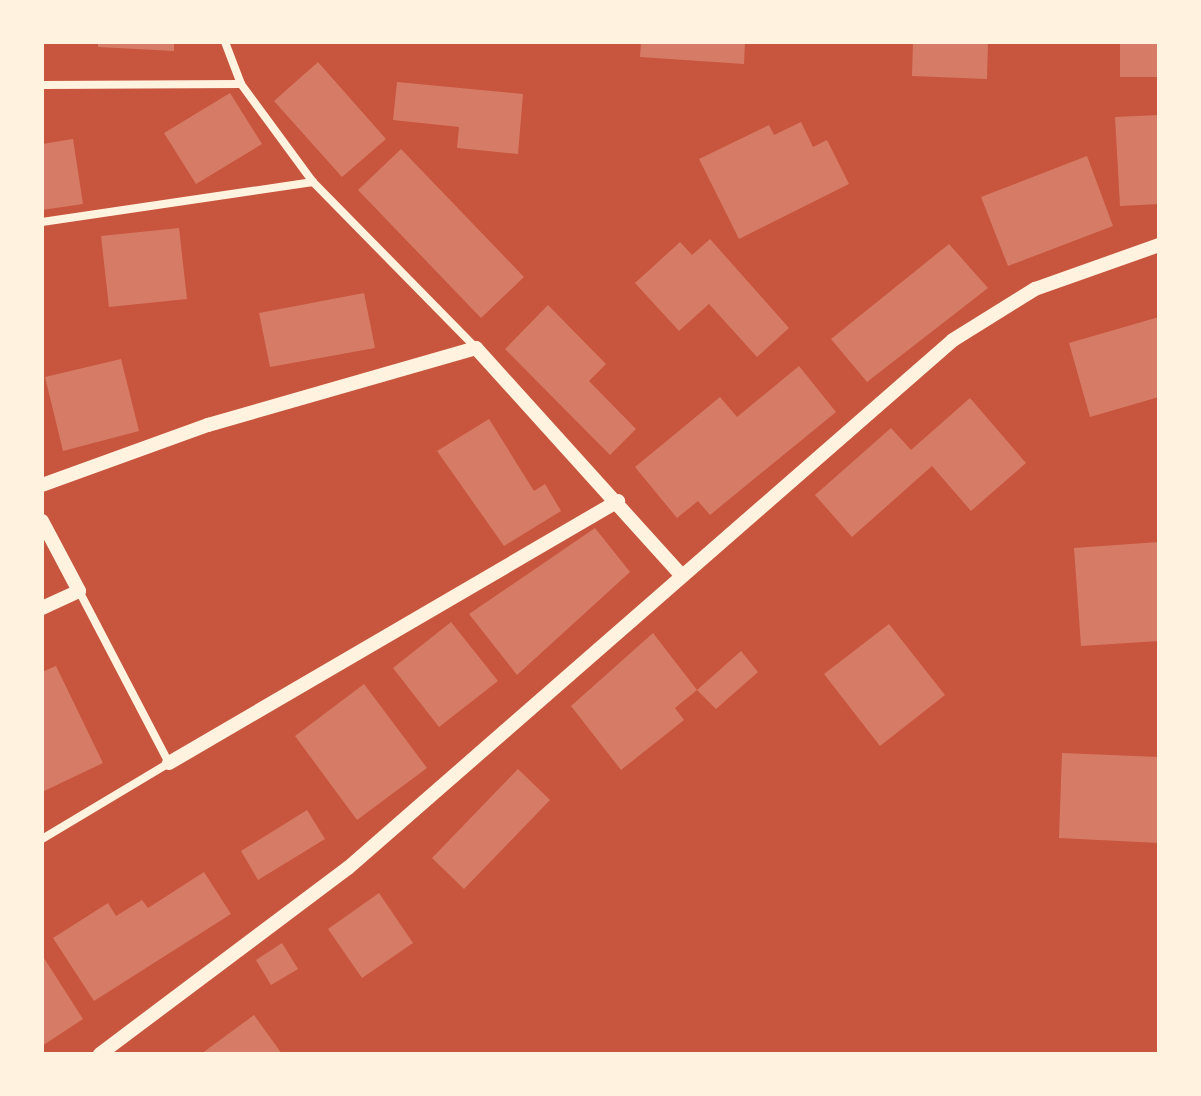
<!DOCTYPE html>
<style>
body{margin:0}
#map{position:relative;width:1201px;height:1096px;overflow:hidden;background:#c8553d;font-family:"Golos Text",sans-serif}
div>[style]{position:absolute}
.building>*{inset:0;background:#d67c66}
.minor>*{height:8px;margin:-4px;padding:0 4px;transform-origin:4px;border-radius:4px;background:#fff3e0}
.tertiary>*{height:14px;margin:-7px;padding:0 7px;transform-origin:7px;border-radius:7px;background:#fff3e0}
span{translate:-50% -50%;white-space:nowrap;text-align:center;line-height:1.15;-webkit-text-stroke:6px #fff3e0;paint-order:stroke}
.frame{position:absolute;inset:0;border:44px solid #fff3e0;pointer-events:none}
</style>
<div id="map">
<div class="building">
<i style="clip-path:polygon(98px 42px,174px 42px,174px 51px,98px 47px)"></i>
<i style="clip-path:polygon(641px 42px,745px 42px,744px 64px,640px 57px)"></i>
<i style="clip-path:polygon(913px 42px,988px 42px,987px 79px,912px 76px)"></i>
<i style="clip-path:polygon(1120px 42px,1159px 42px,1159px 77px,1120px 77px)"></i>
<i style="clip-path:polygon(318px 62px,386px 139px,342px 177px,274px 101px)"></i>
<i style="clip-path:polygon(397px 82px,523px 94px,518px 154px,457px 148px,459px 127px,393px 120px)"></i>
<i style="clip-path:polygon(230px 93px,262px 144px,196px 184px,164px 133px)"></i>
<i style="clip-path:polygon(1159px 115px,1159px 204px,1120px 206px,1115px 117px)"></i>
<i style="clip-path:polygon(801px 122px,813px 147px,827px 140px,849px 184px,739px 239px,699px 159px,769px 125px,774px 135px)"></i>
<i style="clip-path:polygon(73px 139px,83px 204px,42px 210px,42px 144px)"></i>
<i style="clip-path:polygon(401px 149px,524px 277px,481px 318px,358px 190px)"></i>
<i style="clip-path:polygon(1087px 156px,1113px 226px,1008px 266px,981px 197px)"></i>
<i style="clip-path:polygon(179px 228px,187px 299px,109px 307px,101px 236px)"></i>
<i style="clip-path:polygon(710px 239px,789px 328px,757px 357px,709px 304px,679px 331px,635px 283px,680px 242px,692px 255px)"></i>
<i style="clip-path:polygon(949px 244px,988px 288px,867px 382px,831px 339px)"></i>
<i style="clip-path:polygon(364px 293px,375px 348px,270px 367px,259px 313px)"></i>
<i style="clip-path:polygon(548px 305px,606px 364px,589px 381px,636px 429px,610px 455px,505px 349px)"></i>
<i style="clip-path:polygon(1159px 317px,1159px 397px,1090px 417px,1069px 343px)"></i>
<i style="clip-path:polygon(121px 359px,139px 431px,63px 451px,45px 377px)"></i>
<i style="clip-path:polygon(799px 366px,836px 412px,710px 515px,698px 501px,677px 518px,635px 467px,720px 397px,737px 417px)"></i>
<i style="clip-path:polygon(970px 398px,1026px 463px,971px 511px,932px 466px,852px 537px,815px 495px,891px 428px,911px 450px)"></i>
<i style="clip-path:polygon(489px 419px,534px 491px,545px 484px,561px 511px,504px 546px,437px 451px)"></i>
<i style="clip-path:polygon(595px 528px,630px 572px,517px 675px,469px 614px)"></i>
<i style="clip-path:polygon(1159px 542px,1159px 641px,1081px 646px,1074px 548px)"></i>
<i style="clip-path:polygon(451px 622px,498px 681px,439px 727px,393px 668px)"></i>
<i style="clip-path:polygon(889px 624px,945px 695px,880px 746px,824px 674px)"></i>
<i style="clip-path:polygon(653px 633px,697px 690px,741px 651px,758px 672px,716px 709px,697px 690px,675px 708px,684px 720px,621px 770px,571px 706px)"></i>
<i style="clip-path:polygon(56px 666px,103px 763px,42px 792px,42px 672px)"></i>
<i style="clip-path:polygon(364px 684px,427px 768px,357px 820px,295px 736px)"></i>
<i style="clip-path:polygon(1062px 753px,1159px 757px,1159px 843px,1059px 838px)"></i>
<i style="clip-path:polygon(518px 769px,550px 800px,464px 889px,432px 858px)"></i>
<i style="clip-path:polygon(307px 810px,325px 839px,258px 880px,241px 851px)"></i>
<i style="clip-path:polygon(204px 872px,231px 914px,94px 1001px,53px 938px,108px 903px,116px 916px,142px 900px,148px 908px)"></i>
<i style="clip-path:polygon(379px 893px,413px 943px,362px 978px,328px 929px)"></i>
<i style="clip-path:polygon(282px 943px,298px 969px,271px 985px,256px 960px)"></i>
<i style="clip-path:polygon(42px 955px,83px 1019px,42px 1046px)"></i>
<i style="clip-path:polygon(254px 1015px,282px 1054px,201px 1054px)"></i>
</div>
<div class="minor">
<i style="left:225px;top:42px;width:45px;rotate:69.1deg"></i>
<i style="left:241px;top:84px;width:122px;rotate:53.7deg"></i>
<i style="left:313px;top:182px;width:233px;rotate:45.5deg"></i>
<i style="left:42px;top:85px;width:199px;rotate:-0.3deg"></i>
<i style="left:42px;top:222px;width:274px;rotate:-8.4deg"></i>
<i style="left:42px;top:839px;width:148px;rotate:-30.9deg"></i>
<i style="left:169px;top:763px;width:194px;rotate:-117.6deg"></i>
</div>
<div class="tertiary">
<i style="left:42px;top:485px;width:177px;rotate:-19.9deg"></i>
<i style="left:208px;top:425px;width:279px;rotate:-16deg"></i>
<i style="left:476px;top:348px;width:306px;rotate:47.9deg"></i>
<i style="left:42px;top:521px;width:79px;rotate:62.1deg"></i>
<i style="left:79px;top:591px;width:41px;rotate:155.3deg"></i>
<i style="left:169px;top:763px;width:520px;rotate:-30.26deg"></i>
<i style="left:100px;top:1054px;width:310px;rotate:-36.9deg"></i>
<i style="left:348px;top:868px;width:803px;rotate:-41.11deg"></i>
<i style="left:953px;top:340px;width:97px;rotate:-31.9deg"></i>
<i style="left:1035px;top:289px;width:132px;rotate:-19.5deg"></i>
</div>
<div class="frame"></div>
</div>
